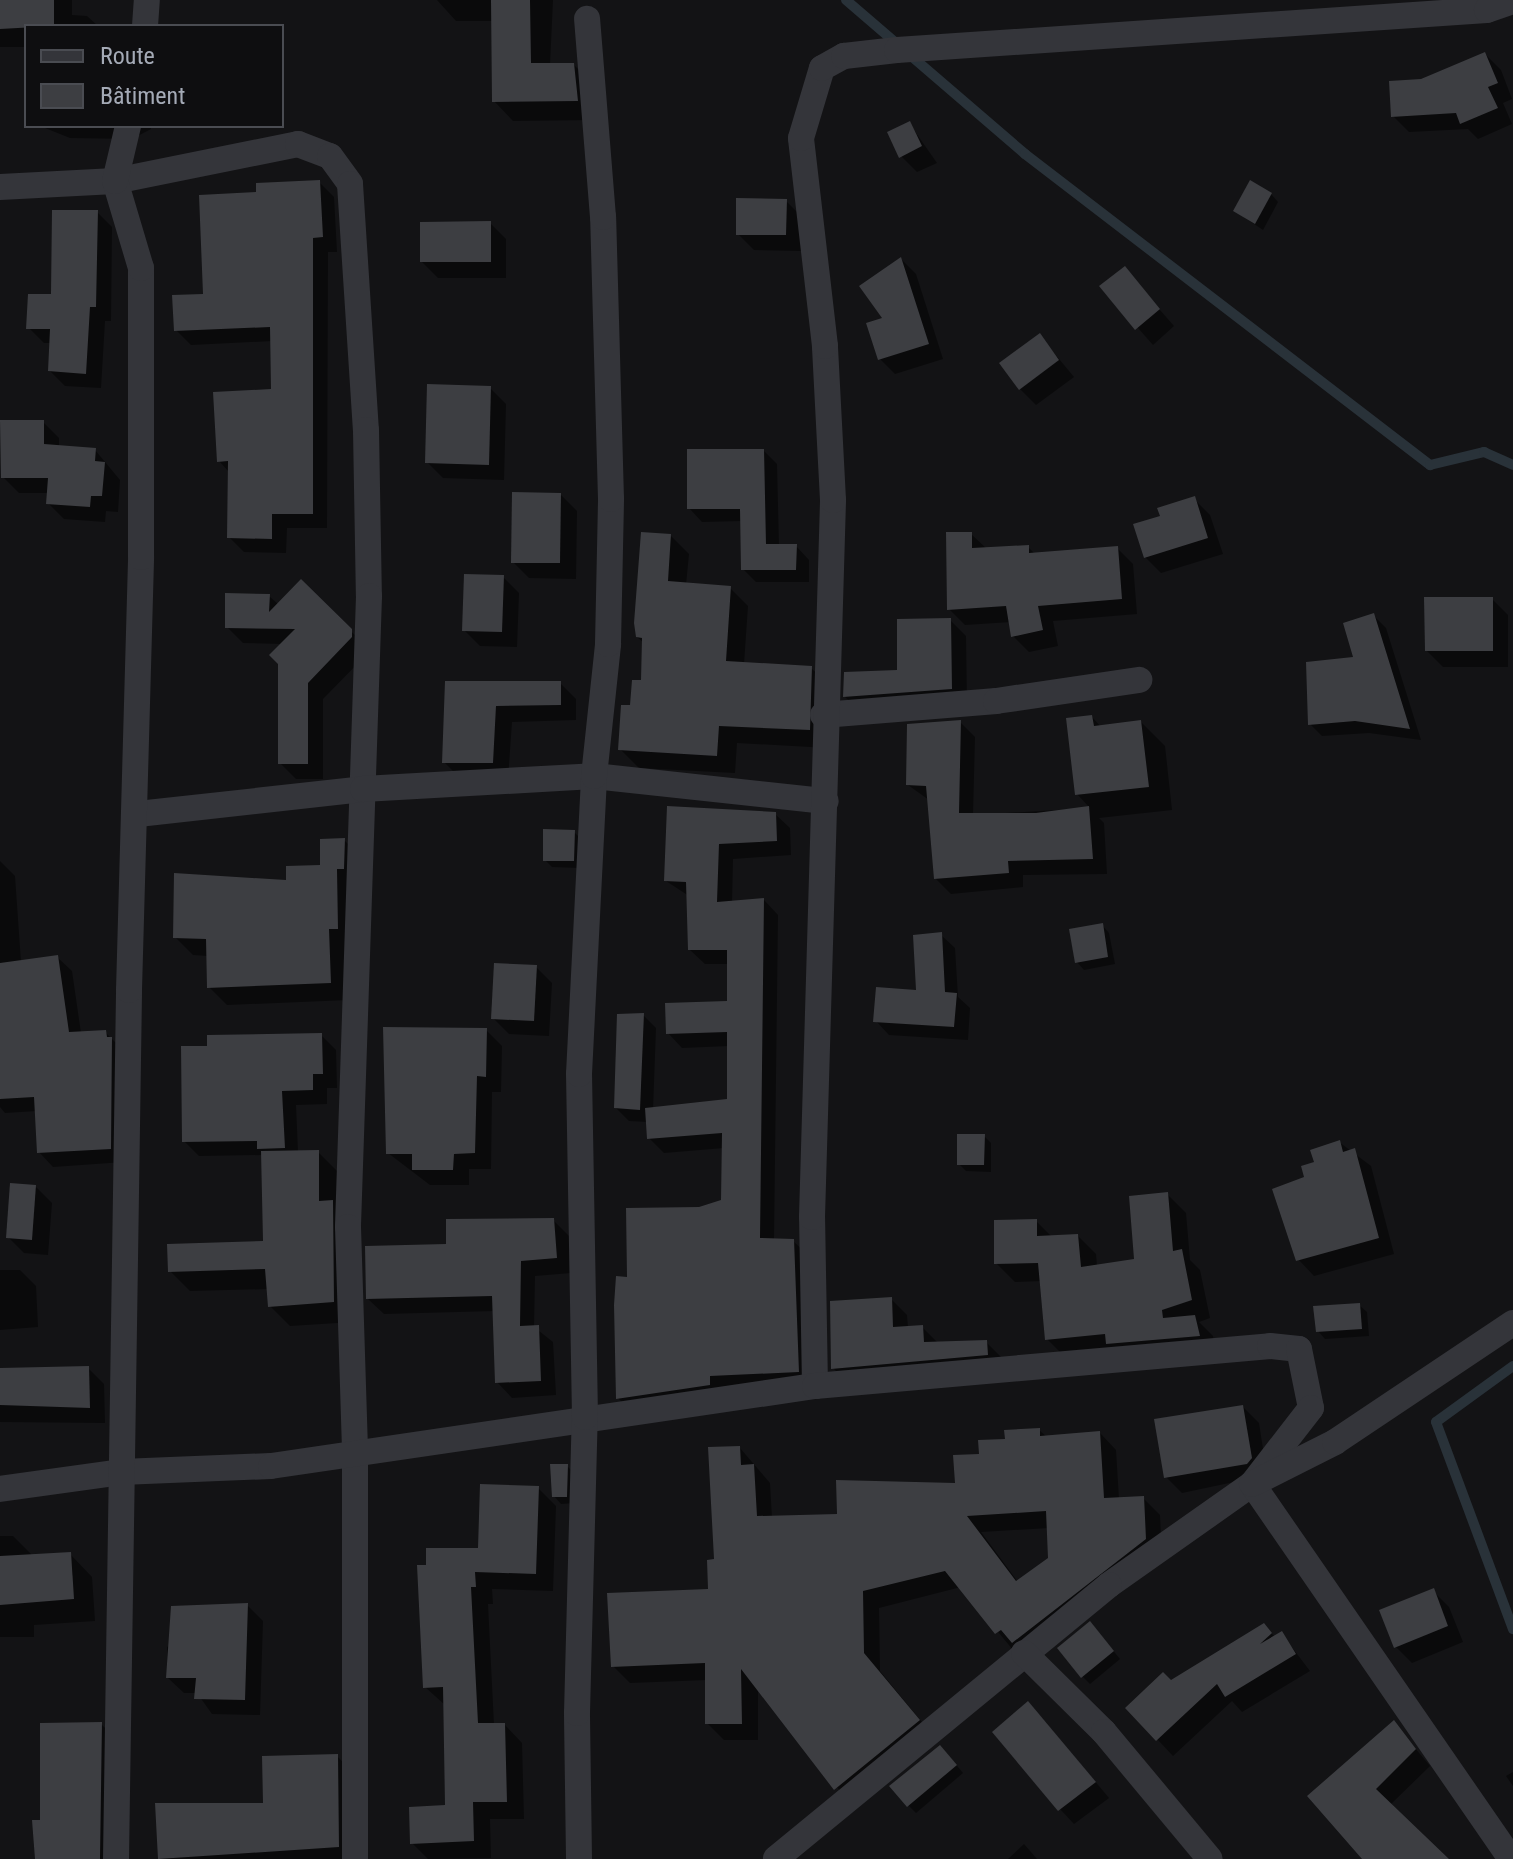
<!DOCTYPE html>
<meta charset="utf-8">
<style>
body{margin:0}
#map{position:relative;width:1513px;height:1859px;overflow:hidden;background:#131315;font-family:"Roboto Condensed",sans-serif}
div>[style]{position:absolute}
.shadow>*{inset:0;background:#0007}
.stream>*{height:10px;margin:-5px;padding:0 5px;transform-origin:5px;border-radius:5px;background:#293239}
.building>*{inset:0;background:#3d3e42}
.minor>*{height:26px;margin:-13px;padding:0 13px;transform-origin:13px;border-radius:13px;background:#34353a}
span{translate:-50% -50%;white-space:nowrap;text-align:center;line-height:1.15;-webkit-text-stroke:7px #0e0e10;paint-order:stroke}
.legend{position:absolute;left:24px;top:24px;width:260px;height:104px;box-sizing:border-box;background:#0e0e10;border:2px solid #4a4c52;margin:0;padding:10px 14px;list-style:none;font-size:24px;color:#a4aab6}
.legend li{display:flex;align-items:center;gap:16px;height:40px}
.legend b{width:40px;border:2px solid #4a4c52}
</style>
<div id="map">
<div class="shadow">
<i style="clip-path:polygon(0 0,72px 0,72px 15px,87px 16px,98px 26px,26px 26px,26px 47px,0 47px)"></i>
<i style="clip-path:polygon(437px 0,553px 0,550px 65px,574px 65px,593px 84px,596px 120px,513px 121px,494px 101px,493px 21px,456px 21px)"></i>
<i style="clip-path:polygon(1485px 54px,1501px 70px,1512px 99px,1503px 103px,1512px 124px,1478px 139px,1468px 129px,1409px 132px,1393px 116px,1421px 81px)"></i>
<i style="clip-path:polygon(909px 123px,937px 163px,917px 172px,901px 156px)"></i>
<i style="clip-path:polygon(40px 126px,151px 126px,151px 129px,132px 139px,70px 138px)"></i>
<i style="clip-path:polygon(319px 182px,334px 197px,337px 252px,328px 252px,327px 528px,287px 528px,286px 553px,244px 552px,229px 537px,230px 473px,219px 461px,273px 390px,272px 341px,191px 345px,176px 330px,206px 296px,258px 194px)"></i>
<i style="clip-path:polygon(1271px 194px,1278px 202px,1263px 230px,1235px 211px)"></i>
<i style="clip-path:polygon(786px 201px,802px 217px,801px 251px,754px 250px,738px 234px)"></i>
<i style="clip-path:polygon(97px 212px,112px 227px,111px 321px,105px 321px,101px 388px,65px 386px,50px 371px,51px 343px,44px 343px,29px 328px,53px 296px)"></i>
<i style="clip-path:polygon(490px 223px,506px 239px,506px 278px,438px 278px,422px 262px)"></i>
<i style="clip-path:polygon(901px 259px,916px 274px,943px 359px,895px 374px,880px 359px)"></i>
<i style="clip-path:polygon(1124px 269px,1174px 326px,1153px 345px,1102px 287px)"></i>
<i style="clip-path:polygon(1040px 336px,1074px 377px,1036px 405px,1020px 389px)"></i>
<i style="clip-path:polygon(490px 388px,506px 404px,504px 480px,443px 478px,427px 462px)"></i>
<i style="clip-path:polygon(43px 422px,59px 438px,59px 447px,95px 450px,120px 480px,118px 512px,106px 511px,105px 522px,64px 519px,48px 503px,49px 493px,19px 493px,3px 477px)"></i>
<i style="clip-path:polygon(764px 451px,777px 464px,779px 546px,796px 546px,809px 560px,809px 582px,756px 582px,743px 569px,742px 521px,702px 522px,689px 508px)"></i>
<i style="clip-path:polygon(561px 495px,577px 511px,576px 579px,529px 578px,513px 562px)"></i>
<i style="clip-path:polygon(1194px 499px,1210px 515px,1223px 554px,1161px 573px,1145px 557px,1162px 517px)"></i>
<i style="clip-path:polygon(971px 534px,987px 549px,1028px 547px,1035px 554px,1117px 548px,1133px 564px,1137px 614px,1053px 621px,1058px 646px,1029px 652px,1013px 636px,1011px 622px,965px 625px,949px 609px)"></i>
<i style="clip-path:polygon(671px 536px,689px 554px,686px 585px,730px 588px,748px 606px,744px 664px,811px 668px,830px 686px,828px 748px,737px 743px,735px 773px,639px 768px,620px 749px,643px 682px,644px 643px,637px 637px)"></i>
<i style="clip-path:polygon(503px 577px,519px 593px,517px 647px,480px 646px,464px 630px)"></i>
<i style="clip-path:polygon(301px 582px,367px 647px,367px 654px,323px 699px,323px 779px,296px 779px,280px 763px,283px 644px,243px 643px,227px 627px,269px 596px,279px 605px)"></i>
<i style="clip-path:polygon(1492px 599px,1508px 615px,1508px 667px,1443px 667px,1427px 651px)"></i>
<i style="clip-path:polygon(1373px 615px,1386px 628px,1421px 740px,1369px 733px,1322px 736px,1310px 724px,1356px 659px)"></i>
<i style="clip-path:polygon(950px 620px,966px 636px,967px 704px,861px 712px,845px 697px,899px 672px)"></i>
<i style="clip-path:polygon(447px 683px,560px 683px,576px 699px,576px 720px,512px 722px,508px 779px,460px 778px,444px 762px)"></i>
<i style="clip-path:polygon(1092px 717px,1101px 727px,1141px 722px,1165px 746px,1172px 810px,1099px 818px,1104px 823px,1107px 874px,1023px 875px,1023px 887px,951px 894px,936px 879px,929px 800px,908px 785px,960px 722px,975px 737px,973px 815px,1090px 808px,1077px 794px)"></i>
<i style="clip-path:polygon(669px 808px,775px 814px,790px 828px,791px 855px,733px 859px,732px 903px,764px 900px,778px 915px,774px 1240px,793px 1241px,808px 1255px,813px 1386px,632px 1413px,618px 1398px,629px 1279px,699px 1209px,723px 1202px,724px 1148px,664px 1153px,649px 1138px,648px 1122px,629px 1121px,616px 1108px,643px 1015px,656px 1028px,653px 1110px,729px 1101px,729px 1046px,682px 1048px,668px 1033px,729px 1003px,729px 964px,705px 964px,690px 950px,689px 896px,666px 881px)"></i>
<i style="clip-path:polygon(574px 832px,582px 840px,580px 868px,552px 867px,545px 860px)"></i>
<i style="clip-path:polygon(344px 840px,362px 858px,348px 1000px,227px 1005px,209px 987px,208px 956px,193px 955px,175px 937px,322px 867px)"></i>
<i style="clip-path:polygon(0 861px,15px 876px,21px 962px,57px 957px,72px 971px,81px 1033px,105px 1032px,126px 1053px,124px 1162px,53px 1167px,39px 1152px,37px 1111px,5px 1113px,0 1107px)"></i>
<i style="clip-path:polygon(1102px 925px,1109px 933px,1115px 964px,1084px 970px,1077px 962px)"></i>
<i style="clip-path:polygon(941px 935px,955px 948px,958px 997px,970px 1008px,968px 1040px,889px 1035px,876px 1021px,918px 992px)"></i>
<i style="clip-path:polygon(536px 967px,552px 983px,549px 1036px,509px 1034px,493px 1018px)"></i>
<i style="clip-path:polygon(486px 1030px,502px 1046px,501px 1092px,492px 1092px,491px 1169px,469px 1169px,469px 1185px,430px 1185px,388px 1153px)"></i>
<i style="clip-path:polygon(321px 1035px,336px 1050px,337px 1088px,327px 1088px,327px 1104px,296px 1105px,298px 1152px,318px 1152px,338px 1172px,353px 1322px,290px 1326px,270px 1306px,269px 1289px,190px 1291px,170px 1271px,265px 1243px,263px 1155px,199px 1156px,184px 1141px,209px 1048px)"></i>
<i style="clip-path:polygon(984px 1136px,991px 1143px,991px 1172px,966px 1171px,959px 1164px)"></i>
<i style="clip-path:polygon(1339px 1142px,1371px 1166px,1394px 1254px,1314px 1276px,1298px 1259px,1307px 1178px)"></i>
<i style="clip-path:polygon(36px 1187px,52px 1203px,48px 1255px,24px 1253px,8px 1237px)"></i>
<i style="clip-path:polygon(1167px 1194px,1186px 1213px,1190px 1260px,1200px 1270px,1210px 1318px,1199px 1322px,1213px 1336px,1217px 1354px,1066px 1358px,1047px 1339px,1042px 1281px,1015px 1282px,996px 1263px,1036px 1221px,1052px 1237px,1078px 1236px,1096px 1254px,1097px 1266px,1136px 1261px)"></i>
<i style="clip-path:polygon(553px 1220px,569px 1236px,571px 1273px,535px 1276px,534px 1327px,553px 1342px,556px 1395px,512px 1398px,497px 1382px,495px 1311px,384px 1314px,368px 1299px,448px 1246px)"></i>
<i style="clip-path:polygon(0 1270px,20px 1270px,36px 1286px,38px 1327px,0 1330px)"></i>
<i style="clip-path:polygon(891px 1299px,907px 1315px,908px 1328px,922px 1327px,938px 1343px,986px 1342px,1002px 1358px,849px 1384px,833px 1368px)"></i>
<i style="clip-path:polygon(1359px 1305px,1367px 1312px,1369px 1336px,1325px 1339px,1318px 1331px)"></i>
<i style="clip-path:polygon(88px 1368px,104px 1384px,105px 1423px,0 1422px,0 1371px)"></i>
<i style="clip-path:polygon(1243px 1407px,1259px 1423px,1267px 1475px,1182px 1493px,1166px 1477px)"></i>
<i style="clip-path:polygon(evenodd,1039px 1430px,1047px 1437px,1100px 1433px,1116px 1450px,1119px 1499px,1143px 1498px,1160px 1515px,1162px 1556px,1013px 1650px,961px 1587px,879px 1608px,880px 1671px,935px 1738px,852px 1806px,758px 1687px,758px 1740px,724px 1740px,707px 1723px,707px 1680px,630px 1683px,613px 1666px,710px 1591px,740px 1448px,770px 1483px,772px 1518px,840px 1516px,957px 1485px,981px 1456px,1039px 1430px,1049px 1528px,1050px 1559px,1018px 1582px,981px 1532px,1049px 1528px)"></i>
<i style="clip-path:polygon(567px 1466px,574px 1473px,574px 1503px,561px 1504px,554px 1496px)"></i>
<i style="clip-path:polygon(538px 1488px,556px 1506px,553px 1591px,492px 1589px,493px 1604px,488px 1604px,494px 1725px,505px 1725px,522px 1743px,524px 1819px,490px 1819px,491px 1858px,428px 1859px,412px 1843px,447px 1807px,445px 1705px,425px 1687px,428px 1567px,480px 1549px)"></i>
<i style="clip-path:polygon(0 1536px,13px 1536px,33px 1556px,70px 1554px,92px 1577px,95px 1621px,34px 1625px,34px 1637px,0 1637px)"></i>
<i style="clip-path:polygon(1433px 1591px,1449px 1607px,1463px 1642px,1412px 1663px,1396px 1647px)"></i>
<i style="clip-path:polygon(247px 1605px,263px 1621px,260px 1715px,212px 1714px,197px 1693px,184px 1693px,168px 1678px,167px 1647px)"></i>
<i style="clip-path:polygon(1264px 1626px,1275px 1637px,1281px 1633px,1310px 1671px,1242px 1712px,1232px 1701px,1173px 1756px,1128px 1708px)"></i>
<i style="clip-path:polygon(1097px 1631px,1120px 1659px,1090px 1684px,1082px 1676px)"></i>
<i style="clip-path:polygon(1042px 1718px,1109px 1798px,1074px 1824px,1060px 1809px)"></i>
<i style="clip-path:polygon(1394px 1723px,1430px 1766px,1390px 1805px,1445px 1859px,1369px 1859px,1310px 1796px)"></i>
<i style="clip-path:polygon(101px 1724px,117px 1740px,115px 1859px,37px 1859px,42px 1821px)"></i>
<i style="clip-path:polygon(948px 1755px,963px 1773px,916px 1813px,908px 1805px)"></i>
<i style="clip-path:polygon(337px 1756px,356px 1776px,357px 1859px,160px 1859px,157px 1805px,265px 1805px)"></i>
<i style="clip-path:polygon(1513px 1772px,1513px 1786px,1506px 1776px)"></i>
<i style="clip-path:polygon(1024px 1844px,1037px 1859px,1008px 1859px)"></i>
</div>
<div class="stream">
<i style="left:846px;top:0;width:236px;rotate:40.7deg"></i>
<i style="left:1025px;top:154px;width:511px;rotate:37.52deg"></i>
<i style="left:1430px;top:465px;width:56px;rotate:-13.5deg"></i>
<i style="left:1484px;top:452px;width:32px;rotate:24deg"></i>
<i style="left:1513px;top:1366px;width:95px;rotate:144deg"></i>
<i style="left:1436px;top:1422px;width:221px;rotate:69.6deg"></i>
</div>
<div class="building">
<i style="clip-path:polygon(0 0,54px 0,54px 26px,0 29px)"></i>
<i style="clip-path:polygon(491px 0,530px 0,531px 63px,574px 63px,578px 101px,492px 102px)"></i>
<i style="clip-path:polygon(1485px 52px,1498px 83px,1488px 87px,1498px 108px,1460px 124px,1456px 113px,1391px 117px,1389px 81px,1421px 79px)"></i>
<i style="clip-path:polygon(910px 121px,922px 146px,899px 158px,887px 132px)"></i>
<i style="clip-path:polygon(320px 180px,323px 237px,313px 238px,313px 514px,272px 514px,272px 539px,227px 538px,228px 461px,217px 462px,213px 392px,271px 389px,270px 327px,174px 331px,172px 295px,203px 294px,199px 195px,256px 192px,256px 183px)"></i>
<i style="clip-path:polygon(1250px 180px,1272px 193px,1255px 224px,1233px 211px)"></i>
<i style="clip-path:polygon(736px 198px,787px 199px,786px 235px,736px 235px)"></i>
<i style="clip-path:polygon(52px 210px,98px 210px,96px 307px,90px 307px,86px 374px,48px 371px,50px 329px,26px 329px,28px 294px,51px 294px)"></i>
<i style="clip-path:polygon(491px 221px,491px 262px,420px 262px,420px 222px)"></i>
<i style="clip-path:polygon(901px 257px,929px 344px,878px 360px,866px 323px,882px 318px,859px 286px)"></i>
<i style="clip-path:polygon(1125px 266px,1160px 309px,1135px 330px,1099px 286px)"></i>
<i style="clip-path:polygon(1040px 333px,1059px 360px,1019px 390px,999px 363px)"></i>
<i style="clip-path:polygon(427px 384px,491px 386px,489px 465px,425px 463px)"></i>
<i style="clip-path:polygon(0 420px,44px 420px,44px 444px,96px 448px,95px 461px,105px 462px,102px 496px,91px 496px,90px 507px,46px 504px,48px 478px,1px 478px)"></i>
<i style="clip-path:polygon(687px 449px,764px 449px,766px 544px,797px 544px,796px 570px,741px 570px,740px 509px,687px 509px)"></i>
<i style="clip-path:polygon(512px 492px,561px 493px,560px 563px,511px 563px)"></i>
<i style="clip-path:polygon(1195px 496px,1208px 538px,1144px 558px,1133px 524px,1160px 516px,1157px 508px)"></i>
<i style="clip-path:polygon(641px 532px,671px 534px,668px 581px,731px 586px,726px 661px,812px 666px,810px 730px,719px 726px,717px 756px,618px 750px,621px 705px,630px 705px,632px 680px,641px 680px,642px 638px,636px 637px,634px 623px)"></i>
<i style="clip-path:polygon(946px 532px,972px 532px,972px 548px,1029px 545px,1029px 553px,1118px 546px,1122px 599px,1038px 606px,1043px 630px,1011px 637px,1006px 606px,947px 610px)"></i>
<i style="clip-path:polygon(464px 574px,504px 575px,502px 632px,462px 631px)"></i>
<i style="clip-path:polygon(301px 579px,352px 629px,352px 637px,308px 683px,308px 764px,278px 764px,278px 664px,269px 655px,295px 629px,225px 628px,225px 593px,270px 594px,269px 612px)"></i>
<i style="clip-path:polygon(1424px 597px,1493px 597px,1493px 651px,1425px 651px)"></i>
<i style="clip-path:polygon(1374px 613px,1410px 729px,1355px 721px,1308px 725px,1306px 662px,1353px 657px,1343px 623px)"></i>
<i style="clip-path:polygon(951px 618px,952px 689px,843px 697px,844px 672px,897px 670px,897px 619px)"></i>
<i style="clip-path:polygon(445px 681px,561px 681px,561px 705px,496px 706px,493px 763px,442px 763px)"></i>
<i style="clip-path:polygon(1092px 715px,1094px 726px,1141px 720px,1149px 787px,1075px 795px,1066px 718px)"></i>
<i style="clip-path:polygon(961px 720px,959px 813px,1036px 813px,1089px 806px,1093px 859px,1008px 861px,1009px 873px,934px 879px,926px 786px,906px 785px,907px 724px)"></i>
<i style="clip-path:polygon(667px 806px,776px 812px,777px 841px,719px 844px,717px 902px,764px 898px,760px 1238px,794px 1239px,799px 1372px,710px 1376px,710px 1385px,616px 1399px,614px 1305px,616px 1276px,627px 1277px,626px 1208px,699px 1207px,721px 1200px,722px 1133px,647px 1139px,645px 1108px,727px 1099px,727px 1032px,666px 1034px,665px 1003px,727px 1001px,727px 950px,688px 950px,686px 882px,664px 881px)"></i>
<i style="clip-path:polygon(543px 829px,575px 830px,574px 861px,543px 861px)"></i>
<i style="clip-path:polygon(345px 838px,344px 869px,337px 869px,338px 929px,329px 929px,331px 983px,207px 988px,206px 939px,173px 938px,174px 873px,286px 880px,286px 866px,320px 865px,320px 839px)"></i>
<i style="clip-path:polygon(1103px 923px,1108px 957px,1075px 963px,1069px 929px)"></i>
<i style="clip-path:polygon(942px 932px,945px 992px,957px 993px,954px 1027px,873px 1022px,876px 987px,916px 990px,913px 935px)"></i>
<i style="clip-path:polygon(58px 955px,69px 1032px,106px 1030px,107px 1037px,112px 1037px,111px 1149px,37px 1153px,34px 1097px,0 1099px,0 963px)"></i>
<i style="clip-path:polygon(494px 963px,537px 965px,534px 1021px,491px 1019px)"></i>
<i style="clip-path:polygon(644px 1013px,640px 1110px,614px 1108px,617px 1014px)"></i>
<i style="clip-path:polygon(383px 1027px,487px 1028px,486px 1077px,477px 1076px,475px 1153px,454px 1154px,453px 1170px,412px 1170px,412px 1154px,386px 1154px)"></i>
<i style="clip-path:polygon(322px 1033px,323px 1074px,313px 1074px,313px 1090px,282px 1091px,285px 1148px,257px 1149px,257px 1141px,182px 1142px,181px 1046px,207px 1046px,207px 1035px)"></i>
<i style="clip-path:polygon(957px 1134px,985px 1134px,984px 1165px,957px 1165px)"></i>
<i style="clip-path:polygon(1340px 1140px,1343px 1152px,1355px 1148px,1379px 1238px,1296px 1261px,1272px 1189px,1304px 1177px,1301px 1166px,1314px 1162px,1310px 1150px)"></i>
<i style="clip-path:polygon(319px 1150px,319px 1201px,333px 1200px,334px 1302px,268px 1307px,265px 1269px,168px 1272px,167px 1244px,263px 1241px,261px 1151px)"></i>
<i style="clip-path:polygon(10px 1183px,36px 1185px,32px 1240px,6px 1238px)"></i>
<i style="clip-path:polygon(1168px 1192px,1173px 1251px,1182px 1249px,1192px 1300px,1162px 1310px,1163px 1318px,1195px 1315px,1200px 1336px,1106px 1344px,1105px 1334px,1045px 1340px,1038px 1263px,994px 1264px,994px 1220px,1037px 1219px,1037px 1236px,1078px 1234px,1081px 1267px,1134px 1259px,1129px 1196px)"></i>
<i style="clip-path:polygon(554px 1218px,557px 1258px,521px 1261px,520px 1326px,539px 1325px,541px 1381px,495px 1383px,492px 1296px,366px 1299px,365px 1246px,446px 1244px,446px 1219px)"></i>
<i style="clip-path:polygon(892px 1297px,893px 1327px,923px 1325px,924px 1342px,987px 1340px,988px 1355px,831px 1369px,830px 1301px)"></i>
<i style="clip-path:polygon(1360px 1303px,1362px 1329px,1316px 1332px,1313px 1306px)"></i>
<i style="clip-path:polygon(89px 1366px,90px 1408px,0 1405px,0 1368px)"></i>
<i style="clip-path:polygon(1243px 1405px,1252px 1458px,1247px 1464px,1164px 1478px,1154px 1419px)"></i>
<i style="clip-path:polygon(evenodd,1040px 1428px,1040px 1436px,1100px 1431px,1104px 1498px,1144px 1496px,1146px 1539px,1012px 1643px,1001px 1630px,995px 1634px,945px 1571px,863px 1591px,864px 1653px,920px 1720px,834px 1790px,741px 1669px,742px 1724px,705px 1724px,705px 1663px,611px 1667px,607px 1593px,708px 1589px,707px 1560px,714px 1559px,708px 1447px,740px 1446px,741px 1465px,754px 1464px,757px 1516px,837px 1514px,836px 1480px,955px 1483px,953px 1455px,979px 1454px,978px 1440px,1005px 1439px,1004px 1430px,1040px 1428px,1046px 1511px,1048px 1558px,1016px 1581px,967px 1516px,1046px 1511px)"></i>
<i style="clip-path:polygon(550px 1464px,568px 1464px,567px 1497px,552px 1497px)"></i>
<i style="clip-path:polygon(480px 1484px,539px 1486px,536px 1574px,475px 1572px,476px 1587px,471px 1587px,478px 1723px,505px 1723px,507px 1802px,473px 1802px,474px 1841px,410px 1844px,409px 1807px,445px 1805px,443px 1687px,423px 1688px,417px 1565px,426px 1565px,426px 1548px,478px 1548px)"></i>
<i style="clip-path:polygon(71px 1552px,74px 1599px,0 1605px,0 1556px)"></i>
<i style="clip-path:polygon(1434px 1588px,1448px 1626px,1394px 1648px,1379px 1610px)"></i>
<i style="clip-path:polygon(248px 1603px,245px 1700px,194px 1699px,196px 1678px,166px 1678px,171px 1606px)"></i>
<i style="clip-path:polygon(1090px 1621px,1114px 1651px,1081px 1678px,1057px 1648px)"></i>
<i style="clip-path:polygon(1264px 1623px,1272px 1633px,1260px 1644px,1282px 1631px,1296px 1654px,1225px 1697px,1217px 1684px,1156px 1741px,1125px 1708px,1163px 1672px,1171px 1680px)"></i>
<i style="clip-path:polygon(1028px 1701px,1096px 1782px,1058px 1811px,992px 1732px)"></i>
<i style="clip-path:polygon(1394px 1720px,1416px 1749px,1376px 1789px,1449px 1859px,1362px 1859px,1307px 1796px)"></i>
<i style="clip-path:polygon(102px 1722px,100px 1859px,35px 1859px,32px 1820px,40px 1820px,40px 1723px)"></i>
<i style="clip-path:polygon(940px 1745px,957px 1765px,907px 1807px,889px 1786px)"></i>
<i style="clip-path:polygon(338px 1754px,339px 1847px,158px 1859px,155px 1803px,263px 1803px,262px 1756px)"></i>
</div>
<div class="minor">
<i style="left:145px;top:26px;width:26px;rotate:-86deg"></i>
<i style="left:0;top:187px;width:115px;rotate:-3deg"></i>
<i style="left:115px;top:181px;width:187px;rotate:-11.4deg"></i>
<i style="left:298px;top:144px;width:34px;rotate:21deg"></i>
<i style="left:330px;top:156px;width:34px;rotate:54deg"></i>
<i style="left:350px;top:184px;width:247px;rotate:86.3deg"></i>
<i style="left:366px;top:430px;width:166px;rotate:89deg"></i>
<i style="left:369px;top:596px;width:631px;rotate:91.91deg"></i>
<i style="left:348px;top:1227px;width:227px;rotate:88.2deg"></i>
<i style="left:355px;top:1454px;width:405px;rotate:90deg"></i>
<i style="left:823px;top:715px;width:174px;rotate:-4.6deg"></i>
<i style="left:996px;top:701px;width:145px;rotate:-8.4deg"></i>
<i style="left:138px;top:814px;width:226px;rotate:-6.3deg"></i>
<i style="left:363px;top:789px;width:231px;rotate:-3.2deg"></i>
<i style="left:594px;top:776px;width:233px;rotate:6.2deg"></i>
<i style="left:815px;top:1386px;width:169px;rotate:-91deg"></i>
<i style="left:812px;top:1217px;width:717px;rotate:-88.32deg"></i>
<i style="left:833px;top:500px;width:154px;rotate:-93deg"></i>
<i style="left:825px;top:346px;width:209px;rotate:-96.6deg"></i>
<i style="left:801px;top:138px;width:73px;rotate:-73.3deg"></i>
<i style="left:822px;top:68px;width:25px;rotate:-29deg"></i>
<i style="left:844px;top:56px;width:53px;rotate:-6.5deg"></i>
<i style="left:897px;top:50px;width:591px;rotate:-3.88deg"></i>
<i style="left:1487px;top:10px;width:28px;rotate:-19deg"></i>
<i style="left:0;top:1489px;width:122px;rotate:-8deg"></i>
<i style="left:121px;top:1472px;width:150px;rotate:-2.3deg"></i>
<i style="left:271px;top:1466px;width:550px;rotate:-8.37deg"></i>
<i style="left:815px;top:1386px;width:457px;rotate:-5deg"></i>
<i style="left:1270px;top:1346px;width:29px;rotate:6deg"></i>
<i style="left:1299px;top:1349px;width:60px;rotate:78.5deg"></i>
<i style="left:1311px;top:1408px;width:96px;rotate:127.8deg"></i>
<i style="left:1252px;top:1484px;width:175px;rotate:144.8deg"></i>
<i style="left:1109px;top:1585px;width:431px;rotate:140.6deg"></i>
<i style="left:1024px;top:1653px;width:112px;rotate:44.6deg"></i>
<i style="left:1104px;top:1732px;width:165px;rotate:50.2deg"></i>
<i style="left:116px;top:1859px;width:869px;rotate:-89.14deg"></i>
<i style="left:129px;top:990px;width:433px;rotate:-88.4deg"></i>
<i style="left:141px;top:557px;width:289px;rotate:-90deg"></i>
<i style="left:141px;top:268px;width:91px;rotate:-106.6deg"></i>
<i style="left:115px;top:181px;width:57px;rotate:-76.7deg"></i>
<i style="left:579px;top:1859px;width:146px;rotate:-90.8deg"></i>
<i style="left:577px;top:1713px;width:296px;rotate:-88.5deg"></i>
<i style="left:585px;top:1417px;width:343px;rotate:-91deg"></i>
<i style="left:579px;top:1074px;width:298px;rotate:-87.1deg"></i>
<i style="left:594px;top:776px;width:133px;rotate:-83.9deg"></i>
<i style="left:608px;top:644px;width:145px;rotate:-88.8deg"></i>
<i style="left:611px;top:499px;width:282px;rotate:-91.6deg"></i>
<i style="left:603px;top:217px;width:199px;rotate:-94.6deg"></i>
<i style="left:1511px;top:1859px;width:456px;rotate:-124.6deg"></i>
<i style="left:1252px;top:1484px;width:93px;rotate:-26.8deg"></i>
<i style="left:1335px;top:1442px;width:214px;rotate:-33.8deg"></i>
</div>
<ul class="legend">
<li><b style="height:10px;background:#34353a"></b>Route</li>
<li><b style="height:22px;background:#3d3e42"></b>Bâtiment</li>
</ul>
</div>
